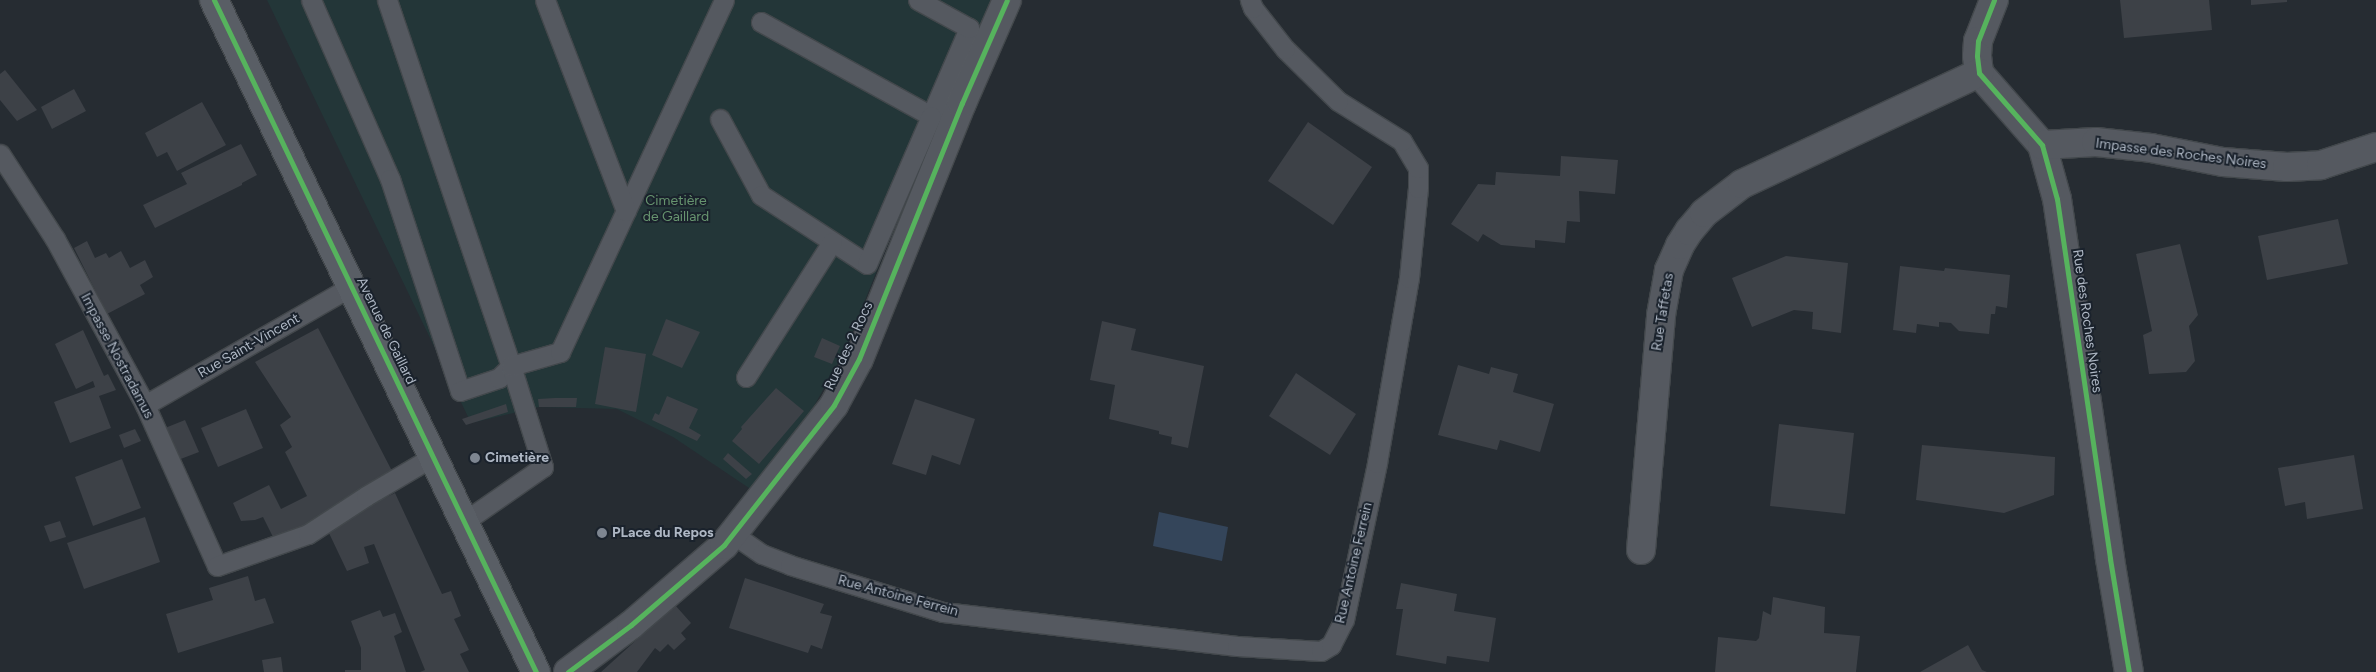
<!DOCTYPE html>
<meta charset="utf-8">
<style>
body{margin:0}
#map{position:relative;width:2376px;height:672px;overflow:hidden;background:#262c32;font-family:Figtree,sans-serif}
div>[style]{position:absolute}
.green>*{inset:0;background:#233638}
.water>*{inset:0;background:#34455a}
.building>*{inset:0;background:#3d4147}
.roads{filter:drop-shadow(1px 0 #43484c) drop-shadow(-1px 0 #43484c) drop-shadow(0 1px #43484c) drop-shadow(0 -1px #43484c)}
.lane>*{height:19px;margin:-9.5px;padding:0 9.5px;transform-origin:9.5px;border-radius:9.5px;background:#555960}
.street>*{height:28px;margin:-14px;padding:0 14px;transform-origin:14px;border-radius:14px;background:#555960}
.secondary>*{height:28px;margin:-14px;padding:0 14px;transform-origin:14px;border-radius:14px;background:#595e65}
.cycleway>*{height:5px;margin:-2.5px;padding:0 2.5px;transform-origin:2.5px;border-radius:2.5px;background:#56b35d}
.dots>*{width:14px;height:14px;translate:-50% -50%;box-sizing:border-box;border:2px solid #1a222c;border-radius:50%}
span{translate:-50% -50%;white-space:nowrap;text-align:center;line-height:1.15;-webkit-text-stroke:4px #1a222c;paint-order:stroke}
.street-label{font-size:14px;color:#aeb7c4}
.park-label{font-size:14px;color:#67946f}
.poi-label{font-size:14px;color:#aeb7c4;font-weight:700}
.left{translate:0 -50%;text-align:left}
</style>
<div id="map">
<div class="green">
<i style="clip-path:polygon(267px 0,993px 0,915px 174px,845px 351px,806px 420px,752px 490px,673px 437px,617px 409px,539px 407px,471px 423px)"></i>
</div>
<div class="water">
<i style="clip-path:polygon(1159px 512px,1228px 527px,1222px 561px,1153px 546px)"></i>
</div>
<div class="building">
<i style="clip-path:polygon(2120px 0,2209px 0,2212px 30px,2124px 38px)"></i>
<i style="clip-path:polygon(2251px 0,2287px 0,2287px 2px,2251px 5px)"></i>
<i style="clip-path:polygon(5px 70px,37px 110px,17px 121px,0 100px,0 74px)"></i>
<i style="clip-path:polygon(74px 89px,86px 111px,52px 129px,41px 107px)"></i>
<i style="clip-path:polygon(202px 102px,226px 145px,177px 171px,167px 152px,157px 157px,145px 133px)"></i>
<i style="clip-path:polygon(1308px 122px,1372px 167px,1333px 225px,1268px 181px)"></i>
<i style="clip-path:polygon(241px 144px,257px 175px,242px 183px,242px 185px,155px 228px,143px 205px,187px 184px,181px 173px)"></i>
<i style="clip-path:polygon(1561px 156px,1618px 160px,1615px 194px,1579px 191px,1580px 222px,1567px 221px,1565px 243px,1535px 240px,1535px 248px,1501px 245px,1483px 234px,1478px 242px,1451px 224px,1478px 184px,1495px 185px,1496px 172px,1560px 176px)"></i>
<i style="clip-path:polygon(2338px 219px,2348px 264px,2267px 280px,2258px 236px)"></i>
<i style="clip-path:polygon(87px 241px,95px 258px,106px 253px,109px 258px,121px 251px,130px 268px,145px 260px,153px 277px,140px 285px,145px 294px,107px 314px,74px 248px)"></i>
<i style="clip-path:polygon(2180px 244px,2198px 315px,2189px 326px,2195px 361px,2186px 372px,2149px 374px,2143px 335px,2152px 331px,2136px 254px)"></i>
<i style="clip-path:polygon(1786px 256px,1848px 263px,1841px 333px,1812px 329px,1813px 312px,1794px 310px,1752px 327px,1732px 278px)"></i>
<i style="clip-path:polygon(1900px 266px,1944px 271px,1945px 268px,2010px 275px,2007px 308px,1996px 306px,1995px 314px,1991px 314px,1989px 334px,1959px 331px,1951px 323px,1939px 322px,1939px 327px,1917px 324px,1916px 333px,1893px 330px)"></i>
<i style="clip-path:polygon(666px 319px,700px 332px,682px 368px,652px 355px)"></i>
<i style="clip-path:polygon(1102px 321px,1136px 329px,1131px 350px,1204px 366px,1188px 448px,1171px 444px,1172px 437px,1159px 434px,1159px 431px,1109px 419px,1115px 385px,1090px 380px)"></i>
<i style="clip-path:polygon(318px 328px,392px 471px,317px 520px,275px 541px,263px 517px,255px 520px,241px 521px,233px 503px,269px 485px,281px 509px,307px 496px,285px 452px,292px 447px,280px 425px,291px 417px,255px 362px)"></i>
<i style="clip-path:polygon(83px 330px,104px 376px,108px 374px,116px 390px,99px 396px,111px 428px,70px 443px,54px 402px,95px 387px,93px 381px,76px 389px,55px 344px)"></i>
<i style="clip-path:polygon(822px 338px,840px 346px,832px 364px,814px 357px)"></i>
<i style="clip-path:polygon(605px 347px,646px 354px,636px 412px,595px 404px)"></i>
<i style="clip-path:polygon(1458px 365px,1489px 374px,1491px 367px,1518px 374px,1513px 392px,1554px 404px,1540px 452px,1500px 440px,1497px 450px,1438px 435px)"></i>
<i style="clip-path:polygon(1296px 373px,1356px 414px,1330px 455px,1269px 416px)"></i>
<i style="clip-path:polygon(776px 388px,804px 411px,759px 464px,732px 441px,742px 429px,741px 427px)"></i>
<i style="clip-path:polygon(667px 396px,698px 409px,689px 428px,701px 435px,697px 441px,652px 420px,655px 413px,659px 415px)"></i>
<i style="clip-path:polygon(555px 398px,577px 398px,576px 407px,539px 407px,538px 399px)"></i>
<i style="clip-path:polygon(915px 399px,975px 419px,960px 465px,932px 455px,926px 475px,892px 464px)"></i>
<i style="clip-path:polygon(506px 404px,508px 412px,466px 425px,462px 419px)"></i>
<i style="clip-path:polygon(246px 409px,263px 448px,218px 467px,201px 428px)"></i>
<i style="clip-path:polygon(185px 420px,199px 452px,178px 460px,165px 428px)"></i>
<i style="clip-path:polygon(1779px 424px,1854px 433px,1845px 514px,1770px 506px)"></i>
<i style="clip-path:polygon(135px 429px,141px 441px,124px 448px,119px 435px)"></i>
<i style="clip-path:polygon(1922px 445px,2055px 457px,2054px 495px,2004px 513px,1916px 500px)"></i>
<i style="clip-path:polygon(728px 453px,752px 474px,746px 479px,723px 459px)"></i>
<i style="clip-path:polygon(2354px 455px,2363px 509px,2307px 519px,2305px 502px,2285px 506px,2278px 468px)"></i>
<i style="clip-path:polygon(122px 459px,141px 508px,93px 526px,75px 477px)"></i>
<i style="clip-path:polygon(395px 493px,442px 594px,451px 591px,461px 616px,454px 619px,469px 650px,460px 654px,469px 672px,420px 672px,425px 670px,374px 544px,364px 547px,369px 563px,347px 571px,328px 531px,348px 515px)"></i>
<i style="clip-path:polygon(145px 517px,160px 562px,84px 589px,67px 543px)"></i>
<i style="clip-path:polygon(60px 521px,66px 537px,50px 542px,44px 526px)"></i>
<i style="clip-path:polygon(248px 576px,255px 601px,265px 598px,274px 623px,178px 653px,166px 614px,213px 600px,209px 588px)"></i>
<i style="clip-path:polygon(745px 578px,824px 604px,820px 613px,832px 616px,822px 649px,811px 645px,808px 653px,729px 628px)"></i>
<i style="clip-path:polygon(1401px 583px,1457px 594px,1454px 611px,1496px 618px,1489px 662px,1447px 656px,1446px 664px,1396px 655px,1403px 609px,1396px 609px)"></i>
<i style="clip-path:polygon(1773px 597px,1825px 607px,1824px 633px,1860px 636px,1856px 672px,1715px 672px,1718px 637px,1756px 641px,1759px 638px,1763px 611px,1771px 615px)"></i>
<i style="clip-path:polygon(675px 605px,691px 623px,681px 633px,686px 639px,674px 650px,668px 644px,660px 652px,655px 648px,637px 672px,601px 672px)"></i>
<i style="clip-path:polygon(380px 610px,383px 617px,395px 613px,402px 632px,394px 636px,406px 672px,345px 672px,345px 670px,361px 670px,361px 648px,351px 621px)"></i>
<i style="clip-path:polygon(1968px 645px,1982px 670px,1987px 672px,1920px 672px)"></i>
<i style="clip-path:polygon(281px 657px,283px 672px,264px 672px,262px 660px)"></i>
</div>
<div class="roads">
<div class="lane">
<i style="left:311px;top:0;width:196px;rotate:66.2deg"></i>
<i style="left:390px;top:179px;width:223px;rotate:71.7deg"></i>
<i style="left:460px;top:391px;width:41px;rotate:-18.4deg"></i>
<i style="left:499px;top:378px;width:17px;rotate:-45deg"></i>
<i style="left:511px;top:366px;width:106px;rotate:72.4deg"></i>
<i style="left:543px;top:467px;width:95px;rotate:145.3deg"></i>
<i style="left:387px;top:0;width:386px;rotate:71.3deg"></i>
<i style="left:511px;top:366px;width:51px;rotate:-15.9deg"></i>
<i style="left:560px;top:352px;width:388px;rotate:-65deg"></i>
<i style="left:545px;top:0;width:226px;rotate:69deg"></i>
<i style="left:761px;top:22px;width:194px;rotate:28.9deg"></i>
<i style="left:931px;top:116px;width:96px;rotate:-66.6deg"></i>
<i style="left:969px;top:28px;width:58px;rotate:-151.2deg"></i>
<i style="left:720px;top:119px;width:86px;rotate:61.7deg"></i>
<i style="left:761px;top:195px;width:126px;rotate:33.1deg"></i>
<i style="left:867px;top:264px;width:161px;rotate:-66.6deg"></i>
<i style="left:0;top:154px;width:101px;rotate:57.1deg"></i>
<i style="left:55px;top:239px;width:189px;rotate:61.5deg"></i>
<i style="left:145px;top:405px;width:176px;rotate:65.9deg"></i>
<i style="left:217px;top:566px;width:96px;rotate:-19.4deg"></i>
<i style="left:308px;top:534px;width:69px;rotate:-33.2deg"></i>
<i style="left:366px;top:496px;width:79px;rotate:-30.5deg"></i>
<i style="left:746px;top:377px;width:160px;rotate:-57.5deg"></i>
<i style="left:145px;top:405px;width:239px;rotate:-29.9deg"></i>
<i style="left:733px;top:534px;width:35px;rotate:35deg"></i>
<i style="left:762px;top:554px;width:30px;rotate:21deg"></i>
<i style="left:790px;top:565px;width:160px;rotate:17.1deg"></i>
<i style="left:943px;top:612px;width:296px;rotate:6.6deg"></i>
<i style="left:1237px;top:646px;width:84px;rotate:3.4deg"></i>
<i style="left:1321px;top:651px;width:12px;rotate:-31deg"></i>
<i style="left:1331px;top:645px;width:28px;rotate:-63deg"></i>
<i style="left:1344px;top:620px;width:160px;rotate:-78.1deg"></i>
<i style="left:1377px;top:463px;width:188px;rotate:-80.2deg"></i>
<i style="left:1409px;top:278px;width:90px;rotate:-84.3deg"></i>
<i style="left:1418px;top:188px;width:20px;rotate:-90deg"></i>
<i style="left:1418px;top:168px;width:31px;rotate:-121deg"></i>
<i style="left:1402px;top:141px;width:75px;rotate:-148deg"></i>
<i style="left:1338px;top:101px;width:74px;rotate:-135.5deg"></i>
<i style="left:1285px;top:49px;width:52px;rotate:-128deg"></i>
<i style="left:1253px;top:8px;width:9px;rotate:-111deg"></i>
</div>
<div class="street">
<i style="left:1994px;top:0;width:44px;rotate:111.3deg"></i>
<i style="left:1978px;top:41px;width:15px;rotate:94deg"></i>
<i style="left:1977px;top:56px;width:17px;rotate:83deg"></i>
<i style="left:1979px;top:73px;width:96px;rotate:48.8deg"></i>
<i style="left:2042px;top:145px;width:56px;rotate:74.5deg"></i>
<i style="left:2057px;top:199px;width:364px;rotate:81.6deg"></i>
<i style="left:2110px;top:559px;width:115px;rotate:80.5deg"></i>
<i style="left:2042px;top:145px;width:54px;rotate:-3.2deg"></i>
<i style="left:2096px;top:142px;width:55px;rotate:6.2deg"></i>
<i style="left:2151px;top:148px;width:73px;rotate:11deg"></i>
<i style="left:2223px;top:162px;width:64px;rotate:4.5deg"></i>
<i style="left:2287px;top:167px;width:34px;rotate:-3deg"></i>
<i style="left:2321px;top:165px;width:58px;rotate:-18.1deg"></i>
<i style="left:1641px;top:550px;width:236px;rotate:-85.1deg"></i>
<i style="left:1661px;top:315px;width:46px;rotate:-79.9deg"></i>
<i style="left:1669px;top:270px;width:27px;rotate:-66deg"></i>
<i style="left:1680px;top:245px;width:17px;rotate:-57deg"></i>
<i style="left:1689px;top:231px;width:23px;rotate:-50deg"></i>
<i style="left:1704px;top:213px;width:48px;rotate:-37.3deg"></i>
<i style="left:1742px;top:184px;width:262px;rotate:-25.1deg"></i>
<i style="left:568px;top:672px;width:79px;rotate:-36.7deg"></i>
<i style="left:631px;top:625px;width:123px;rotate:-40.7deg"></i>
<i style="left:724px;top:545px;width:178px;rotate:-51.8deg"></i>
<i style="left:834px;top:405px;width:52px;rotate:-61.5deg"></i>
<i style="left:859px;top:359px;width:276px;rotate:-68.1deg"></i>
<i style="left:962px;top:103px;width:112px;rotate:-66.4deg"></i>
</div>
<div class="secondary">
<i style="left:214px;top:0;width:745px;rotate:64.4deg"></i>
</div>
</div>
<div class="cycleway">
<i style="left:214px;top:0;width:745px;rotate:64.4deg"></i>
<i style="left:1994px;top:0;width:44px;rotate:111.3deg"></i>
<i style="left:1978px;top:41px;width:15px;rotate:94deg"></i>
<i style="left:1977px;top:56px;width:17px;rotate:83deg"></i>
<i style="left:1979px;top:73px;width:96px;rotate:48.8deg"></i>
<i style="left:2042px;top:145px;width:56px;rotate:74.5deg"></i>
<i style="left:2057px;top:199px;width:364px;rotate:81.6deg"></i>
<i style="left:2110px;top:559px;width:115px;rotate:80.5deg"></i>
<i style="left:568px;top:672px;width:79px;rotate:-36.7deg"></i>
<i style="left:631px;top:625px;width:123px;rotate:-40.7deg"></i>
<i style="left:724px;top:545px;width:178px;rotate:-51.8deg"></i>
<i style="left:834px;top:405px;width:52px;rotate:-61.5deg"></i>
<i style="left:859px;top:359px;width:276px;rotate:-68.1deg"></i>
<i style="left:962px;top:103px;width:112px;rotate:-66.4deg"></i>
</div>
<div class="dots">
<i style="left:475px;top:458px;background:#7e8691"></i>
<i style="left:602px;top:533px;background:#7e8691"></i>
</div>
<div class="street-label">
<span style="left:2181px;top:154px;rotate:7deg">Impasse des Roches Noires</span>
<span style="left:1663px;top:312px;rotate:-81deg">Rue Taffetas</span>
<span style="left:2087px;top:321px;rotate:82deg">Rue des Roches Noires</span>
<span style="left:386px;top:331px;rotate:64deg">Avenue de Gaillard</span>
<span style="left:249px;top:346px;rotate:-30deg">Rue Saint-Vincent</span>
<span style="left:849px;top:346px;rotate:-65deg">Rue des 2 Rocs</span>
<span style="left:117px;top:356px;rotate:62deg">Impasse Nostradamus</span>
<span style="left:1354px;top:563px;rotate:-77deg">Rue Antoine Ferrein</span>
<span style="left:898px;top:596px;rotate:15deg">Rue Antoine Ferrein</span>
</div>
<div class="park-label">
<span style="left:676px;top:209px">Cimetière<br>de Gaillard</span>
</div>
<div class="poi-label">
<span class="left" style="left:485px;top:458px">Cimetière</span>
<span class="left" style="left:612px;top:533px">PLace du Repos</span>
</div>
</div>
